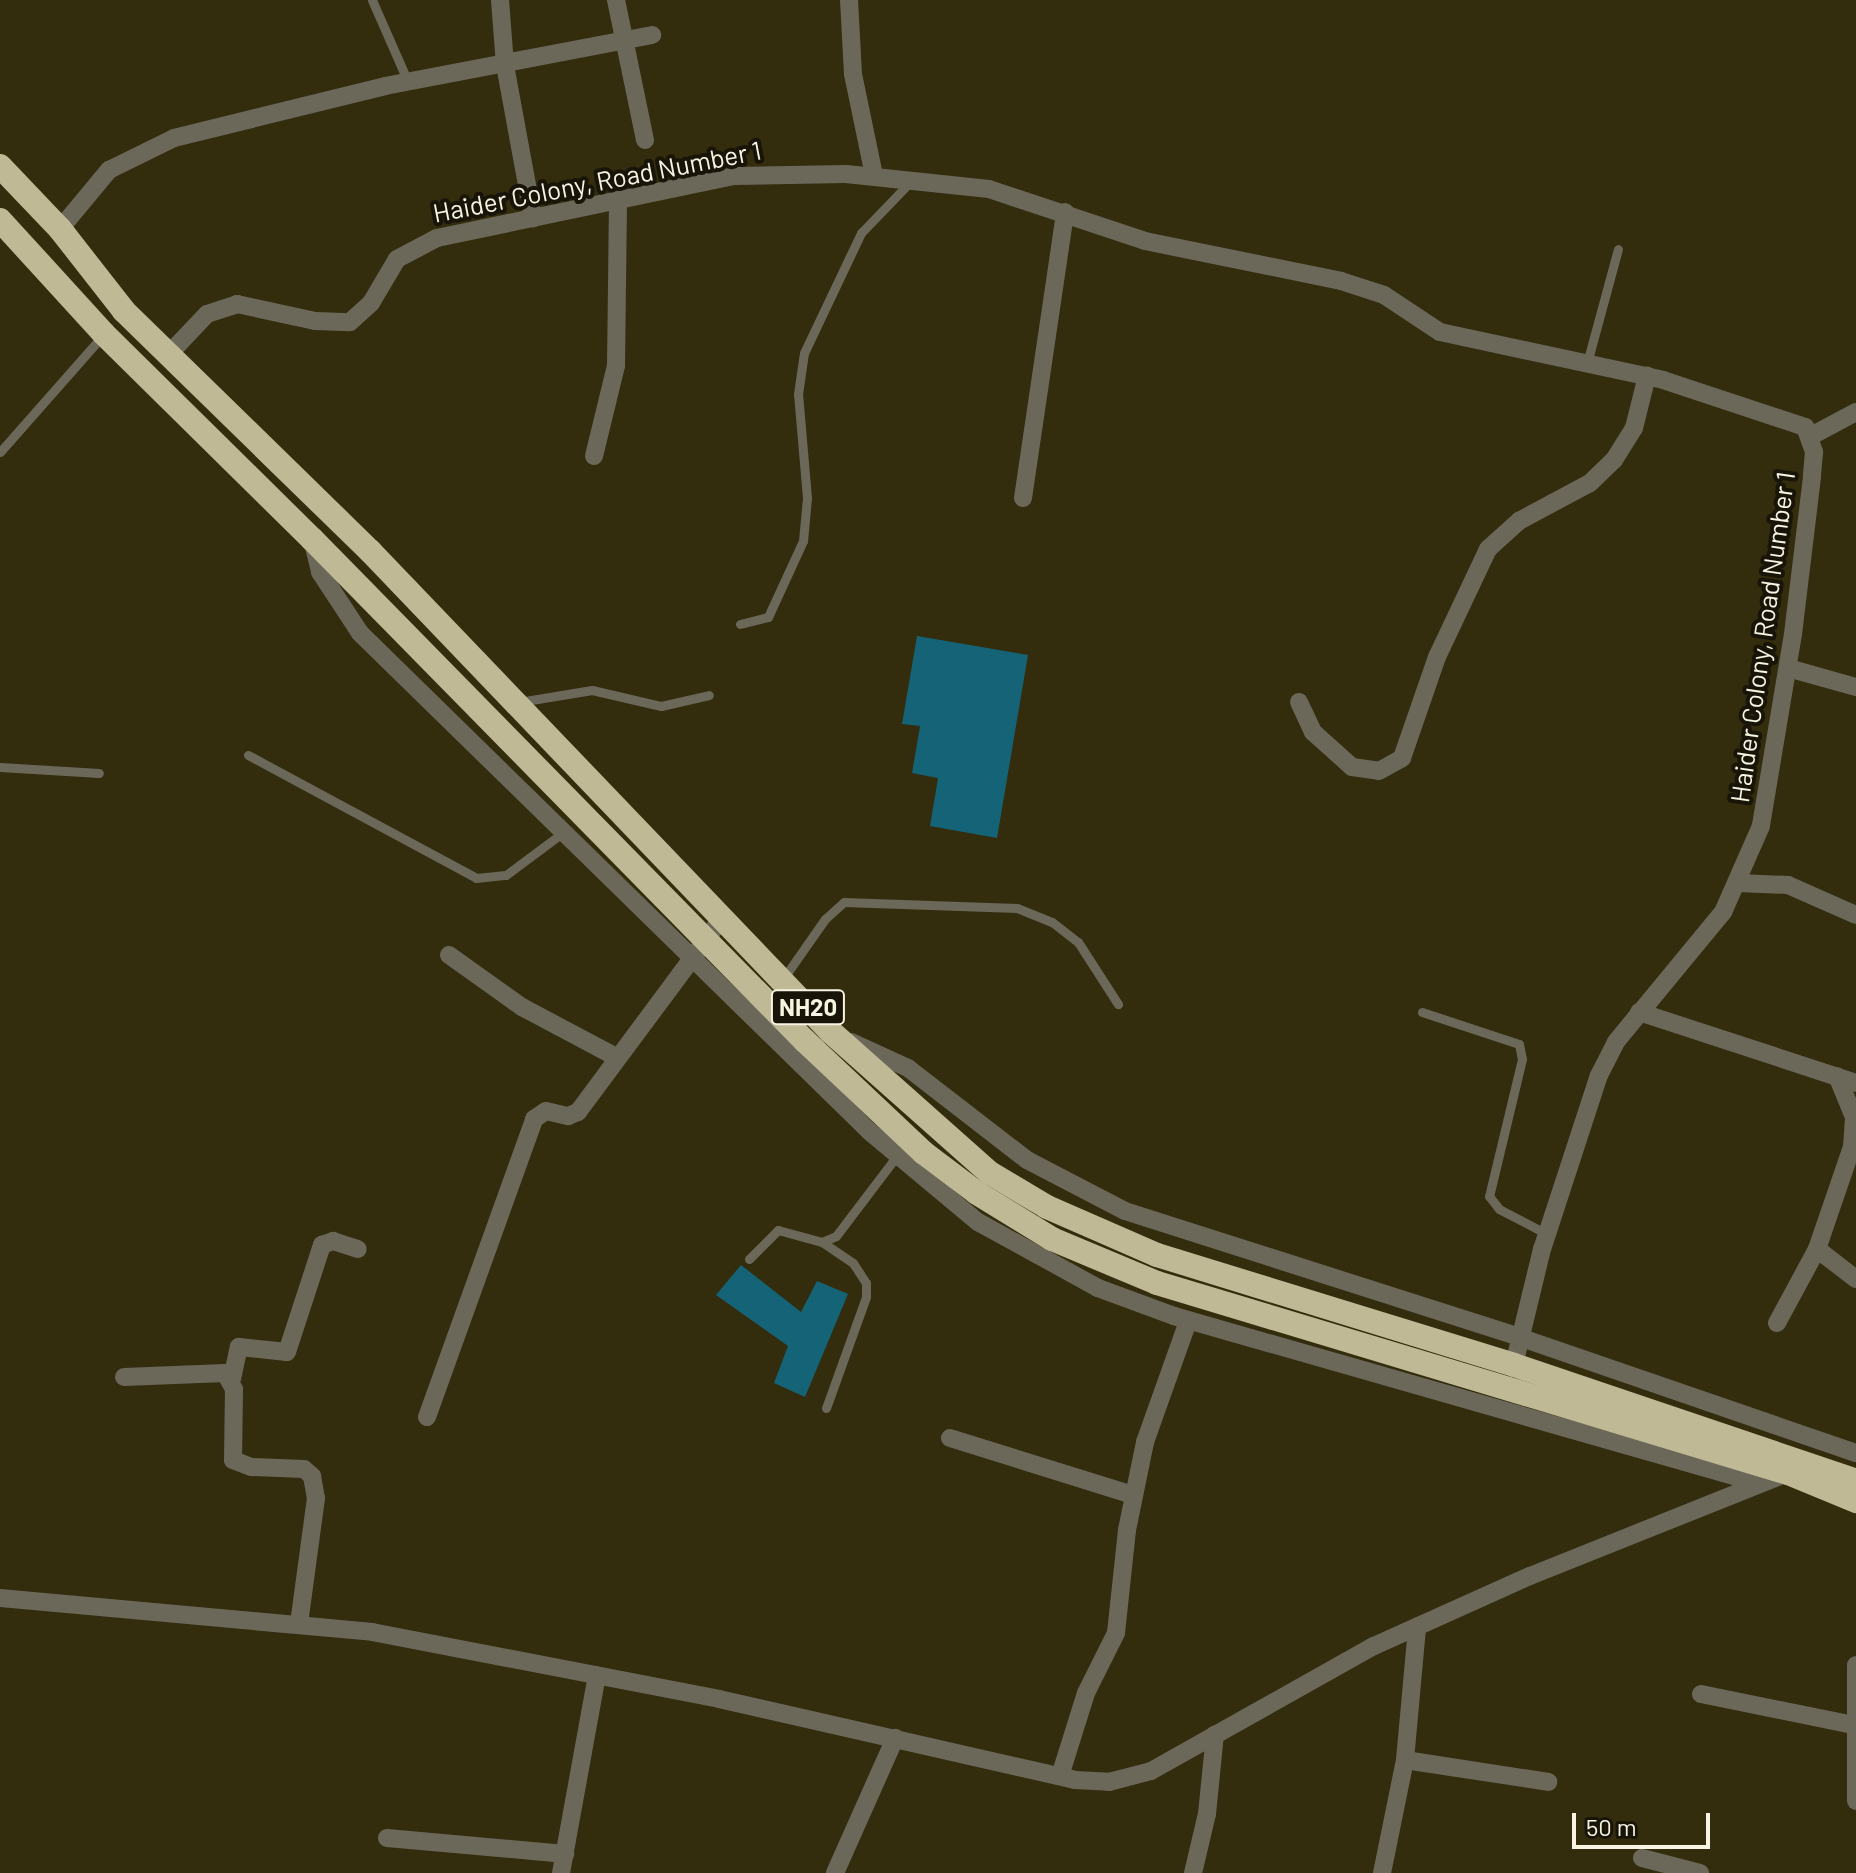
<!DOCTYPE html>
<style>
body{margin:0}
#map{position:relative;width:1856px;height:1873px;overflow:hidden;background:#332d0e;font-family:Barlow,sans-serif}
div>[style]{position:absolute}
.building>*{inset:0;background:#156377}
.lane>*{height:9px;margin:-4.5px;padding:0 4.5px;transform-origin:4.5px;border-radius:4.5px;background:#6b685a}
.street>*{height:18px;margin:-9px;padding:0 9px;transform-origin:9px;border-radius:9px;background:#6b685a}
.highway>*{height:24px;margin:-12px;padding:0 12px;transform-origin:12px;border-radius:12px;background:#c0b996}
span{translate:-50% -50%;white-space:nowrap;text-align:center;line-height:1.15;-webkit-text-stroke:8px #181508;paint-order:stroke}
.shield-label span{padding:2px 6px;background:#181508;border:2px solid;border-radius:6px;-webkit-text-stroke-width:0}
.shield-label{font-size:24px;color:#f7f4e2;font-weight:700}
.street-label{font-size:26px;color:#f7f4e2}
.scale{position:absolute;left:1572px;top:1813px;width:138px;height:36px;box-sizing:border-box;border:4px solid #f7f4e2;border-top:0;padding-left:10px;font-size:24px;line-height:28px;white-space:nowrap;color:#f7f4e2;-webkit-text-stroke:6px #181508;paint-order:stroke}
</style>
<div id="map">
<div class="building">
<i style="clip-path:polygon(917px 636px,1028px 655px,997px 838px,930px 826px,938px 778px,912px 773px,920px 726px,902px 724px)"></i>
<i style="clip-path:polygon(741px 1265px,801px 1312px,817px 1281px,848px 1294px,805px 1397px,774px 1383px,788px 1346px,716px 1295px)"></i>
</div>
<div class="lane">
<i style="left:372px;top:0;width:90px;rotate:66.3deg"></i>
<i style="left:1587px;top:363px;width:118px;rotate:-74.8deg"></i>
<i style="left:0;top:452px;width:157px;rotate:-48.6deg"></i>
<i style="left:740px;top:624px;width:29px;rotate:-14deg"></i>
<i style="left:768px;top:617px;width:84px;rotate:-65.3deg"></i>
<i style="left:803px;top:541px;width:43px;rotate:-84.7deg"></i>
<i style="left:807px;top:498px;width:104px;rotate:-94.9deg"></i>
<i style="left:798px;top:394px;width:41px;rotate:-81.7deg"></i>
<i style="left:804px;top:353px;width:133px;rotate:-64.6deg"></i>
<i style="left:861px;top:233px;width:72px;rotate:-46.1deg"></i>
<i style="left:519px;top:702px;width:74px;rotate:-9.3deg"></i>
<i style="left:592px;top:690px;width:71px;rotate:13.1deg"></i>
<i style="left:661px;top:706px;width:49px;rotate:-12.9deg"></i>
<i style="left:248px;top:755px;width:259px;rotate:28.3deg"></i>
<i style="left:476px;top:878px;width:30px;rotate:-6deg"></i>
<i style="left:506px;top:875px;width:69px;rotate:-36.7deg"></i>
<i style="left:0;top:767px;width:99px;rotate:3.5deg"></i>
<i style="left:783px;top:979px;width:73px;rotate:-55deg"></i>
<i style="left:825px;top:919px;width:25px;rotate:-42deg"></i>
<i style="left:844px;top:902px;width:173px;rotate:2deg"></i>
<i style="left:1017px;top:908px;width:38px;rotate:22deg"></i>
<i style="left:1052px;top:922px;width:33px;rotate:38deg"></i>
<i style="left:1078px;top:942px;width:74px;rotate:57.2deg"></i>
<i style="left:1422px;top:1012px;width:102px;rotate:18.3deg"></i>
<i style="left:1519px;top:1044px;width:15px;rotate:79deg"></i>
<i style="left:1522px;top:1059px;width:141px;rotate:103.5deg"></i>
<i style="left:1489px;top:1196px;width:16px;rotate:52deg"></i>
<i style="left:1499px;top:1209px;width:54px;rotate:27.5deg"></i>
<i style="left:822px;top:1242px;width:37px;rotate:34deg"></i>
<i style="left:853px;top:1263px;width:24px;rotate:57deg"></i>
<i style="left:866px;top:1283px;width:14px;rotate:90deg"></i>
<i style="left:866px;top:1297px;width:118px;rotate:109.8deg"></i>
<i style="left:749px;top:1259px;width:41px;rotate:-45deg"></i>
<i style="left:778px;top:1230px;width:46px;rotate:15.3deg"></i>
<i style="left:822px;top:1242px;width:15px;rotate:-23deg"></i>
<i style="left:836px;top:1236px;width:99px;rotate:-52.8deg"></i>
</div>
<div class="street">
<i style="left:500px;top:0;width:65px;rotate:85.6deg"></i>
<i style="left:505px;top:65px;width:156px;rotate:79.6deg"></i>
<i style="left:616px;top:0;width:143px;rotate:78.3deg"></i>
<i style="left:849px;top:0;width:74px;rotate:86.9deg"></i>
<i style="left:853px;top:74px;width:103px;rotate:78.3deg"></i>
<i style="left:60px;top:229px;width:77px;rotate:-50.3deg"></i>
<i style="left:109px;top:170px;width:72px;rotate:-26.2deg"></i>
<i style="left:174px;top:138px;width:217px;rotate:-13.8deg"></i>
<i style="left:385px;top:86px;width:272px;rotate:-10.8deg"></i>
<i style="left:169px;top:354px;width:55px;rotate:-46.5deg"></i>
<i style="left:207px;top:314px;width:32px;rotate:-18deg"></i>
<i style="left:237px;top:304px;width:80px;rotate:12.3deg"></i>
<i style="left:315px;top:321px;width:35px;rotate:2deg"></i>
<i style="left:350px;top:322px;width:28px;rotate:-42deg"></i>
<i style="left:371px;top:303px;width:51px;rotate:-59.4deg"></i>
<i style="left:397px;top:259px;width:45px;rotate:-27.7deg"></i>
<i style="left:437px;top:238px;width:302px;rotate:-11.8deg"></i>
<i style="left:733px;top:176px;width:113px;rotate:-1deg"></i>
<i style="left:846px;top:174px;width:144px;rotate:6deg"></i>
<i style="left:989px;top:189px;width:164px;rotate:18.4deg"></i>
<i style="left:1145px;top:241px;width:200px;rotate:11.5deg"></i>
<i style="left:1341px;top:281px;width:45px;rotate:18deg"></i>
<i style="left:1384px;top:295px;width:67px;rotate:33.5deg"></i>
<i style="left:1440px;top:332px;width:228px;rotate:12.1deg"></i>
<i style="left:1663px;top:380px;width:150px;rotate:18.3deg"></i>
<i style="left:1805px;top:427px;width:27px;rotate:70deg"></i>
<i style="left:1814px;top:452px;width:25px;rotate:95deg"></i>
<i style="left:1812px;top:477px;width:158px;rotate:96.9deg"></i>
<i style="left:1793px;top:634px;width:195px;rotate:99.5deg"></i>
<i style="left:1761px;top:826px;width:94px;rotate:113.8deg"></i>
<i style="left:1723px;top:912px;width:168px;rotate:129.5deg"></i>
<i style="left:1616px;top:1042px;width:37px;rotate:117deg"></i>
<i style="left:1599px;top:1075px;width:183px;rotate:108.1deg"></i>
<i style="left:1542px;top:1249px;width:119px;rotate:103.6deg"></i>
<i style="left:1811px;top:436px;width:51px;rotate:-28.1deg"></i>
<i style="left:594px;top:456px;width:93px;rotate:-76.3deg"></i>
<i style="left:616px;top:366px;width:166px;rotate:-89.3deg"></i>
<i style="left:1023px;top:498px;width:289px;rotate:-81.6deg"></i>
<i style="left:312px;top:539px;width:34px;rotate:76deg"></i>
<i style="left:320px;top:572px;width:73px;rotate:56.7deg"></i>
<i style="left:360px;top:633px;width:712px;rotate:44.37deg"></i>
<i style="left:869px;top:1131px;width:142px;rotate:39.9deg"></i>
<i style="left:978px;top:1222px;width:137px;rotate:28.8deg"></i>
<i style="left:1098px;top:1288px;width:81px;rotate:20.2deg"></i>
<i style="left:1174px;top:1316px;width:607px;rotate:15.96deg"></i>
<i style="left:1788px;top:668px;width:71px;rotate:15.6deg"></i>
<i style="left:1299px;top:702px;width:33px;rotate:65deg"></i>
<i style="left:1313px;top:732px;width:52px;rotate:41.9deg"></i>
<i style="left:1352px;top:767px;width:27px;rotate:8deg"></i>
<i style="left:1379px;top:771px;width:26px;rotate:-29deg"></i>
<i style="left:1402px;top:758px;width:107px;rotate:-70.9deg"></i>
<i style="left:1437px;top:657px;width:119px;rotate:-64.7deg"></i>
<i style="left:1488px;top:549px;width:42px;rotate:-42.1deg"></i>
<i style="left:1519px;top:521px;width:81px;rotate:-28.2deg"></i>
<i style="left:1590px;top:483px;width:33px;rotate:-44deg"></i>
<i style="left:1614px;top:460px;width:38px;rotate:-58deg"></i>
<i style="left:1634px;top:428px;width:54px;rotate:-76deg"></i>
<i style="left:1737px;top:883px;width:51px;rotate:2.2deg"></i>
<i style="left:1788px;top:885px;width:74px;rotate:23.8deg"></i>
<i style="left:449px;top:955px;width:90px;rotate:35.5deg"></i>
<i style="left:522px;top:1007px;width:106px;rotate:28deg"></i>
<i style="left:1639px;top:1012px;width:228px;rotate:18.1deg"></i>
<i style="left:851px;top:1042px;width:63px;rotate:24.5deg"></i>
<i style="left:908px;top:1068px;width:150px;rotate:37.7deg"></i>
<i style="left:1027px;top:1160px;width:110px;rotate:27.5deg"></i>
<i style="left:1125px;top:1211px;width:414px;rotate:17.7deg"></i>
<i style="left:1519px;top:1337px;width:356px;rotate:19deg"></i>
<i style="left:1817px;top:1249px;width:49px;rotate:37.6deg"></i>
<i style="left:1777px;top:1323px;width:84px;rotate:-61.6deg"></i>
<i style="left:1817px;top:1249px;width:108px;rotate:-71.1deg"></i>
<i style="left:1852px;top:1147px;width:30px;rotate:-86deg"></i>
<i style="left:1854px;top:1117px;width:44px;rotate:-112.5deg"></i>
<i style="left:124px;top:1377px;width:101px;rotate:-2.3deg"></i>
<i style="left:225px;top:1373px;width:18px;rotate:61deg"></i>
<i style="left:234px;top:1389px;width:71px;rotate:90.8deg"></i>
<i style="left:233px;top:1460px;width:19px;rotate:21deg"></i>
<i style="left:251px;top:1467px;width:53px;rotate:2.2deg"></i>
<i style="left:304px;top:1469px;width:11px;rotate:41deg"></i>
<i style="left:312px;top:1476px;width:22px;rotate:80deg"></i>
<i style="left:316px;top:1498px;width:127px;rotate:97.7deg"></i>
<i style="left:232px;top:1379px;width:33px;rotate:-78deg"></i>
<i style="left:239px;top:1347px;width:48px;rotate:5.9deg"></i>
<i style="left:287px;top:1352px;width:113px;rotate:-71.9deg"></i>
<i style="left:322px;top:1245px;width:12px;rotate:-20deg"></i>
<i style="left:333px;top:1241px;width:26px;rotate:18deg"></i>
<i style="left:427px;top:1417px;width:317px;rotate:-70.2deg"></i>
<i style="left:534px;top:1119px;width:14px;rotate:-34deg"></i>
<i style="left:546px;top:1111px;width:23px;rotate:13deg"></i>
<i style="left:568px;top:1116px;width:11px;rotate:-22deg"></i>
<i style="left:578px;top:1112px;width:243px;rotate:-53.4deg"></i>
<i style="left:950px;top:1438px;width:192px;rotate:17.3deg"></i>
<i style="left:0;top:1598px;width:374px;rotate:5.2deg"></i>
<i style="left:372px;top:1632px;width:353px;rotate:10.9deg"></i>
<i style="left:719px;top:1699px;width:365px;rotate:12.8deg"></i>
<i style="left:1075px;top:1780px;width:34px;rotate:3deg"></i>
<i style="left:1109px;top:1782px;width:43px;rotate:-14.7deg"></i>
<i style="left:1151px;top:1771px;width:256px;rotate:-29.3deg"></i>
<i style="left:1374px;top:1646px;width:171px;rotate:-24.2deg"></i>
<i style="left:1530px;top:1576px;width:278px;rotate:-21.8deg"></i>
<i style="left:1856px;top:1665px;width:136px;rotate:90deg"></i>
<i style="left:1701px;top:1694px;width:155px;rotate:11.5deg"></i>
<i style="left:1405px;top:1760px;width:145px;rotate:8.7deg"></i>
<i style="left:1060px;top:1776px;width:87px;rotate:-72.6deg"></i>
<i style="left:1086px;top:1693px;width:67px;rotate:-63.4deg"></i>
<i style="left:1116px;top:1633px;width:104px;rotate:-83.9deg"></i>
<i style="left:1127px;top:1530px;width:90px;rotate:-78.4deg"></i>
<i style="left:1145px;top:1442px;width:128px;rotate:-70.4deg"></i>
<i style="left:387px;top:1838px;width:179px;rotate:5.1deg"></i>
<i style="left:1642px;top:1858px;width:60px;rotate:14.5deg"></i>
<i style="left:561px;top:1873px;width:201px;rotate:-79.7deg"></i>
<i style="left:835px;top:1873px;width:148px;rotate:-66deg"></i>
<i style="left:1193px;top:1873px;width:61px;rotate:-76.7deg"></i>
<i style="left:1207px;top:1814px;width:80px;rotate:-84.3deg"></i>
<i style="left:1382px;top:1873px;width:115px;rotate:-78.5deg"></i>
<i style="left:1405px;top:1760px;width:134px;rotate:-84.8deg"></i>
</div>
<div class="highway">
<i style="left:0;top:166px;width:87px;rotate:46.4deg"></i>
<i style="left:60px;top:229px;width:104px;rotate:52deg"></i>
<i style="left:124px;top:311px;width:344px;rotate:44.3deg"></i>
<i style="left:370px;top:551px;width:666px;rotate:46.22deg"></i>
<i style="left:831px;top:1032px;width:213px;rotate:41.6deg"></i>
<i style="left:990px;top:1173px;width:66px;rotate:30.8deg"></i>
<i style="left:1047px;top:1207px;width:120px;rotate:23.6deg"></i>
<i style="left:1157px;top:1255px;width:374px;rotate:17.1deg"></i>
<i style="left:1514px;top:1365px;width:361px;rotate:18.7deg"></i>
<i style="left:0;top:220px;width:154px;rotate:47.6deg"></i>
<i style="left:104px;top:334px;width:292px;rotate:44.6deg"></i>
<i style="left:312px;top:539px;width:704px;rotate:45.52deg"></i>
<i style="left:805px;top:1041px;width:163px;rotate:43.3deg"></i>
<i style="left:924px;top:1153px;width:66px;rotate:37deg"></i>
<i style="left:977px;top:1193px;width:88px;rotate:31.5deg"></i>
<i style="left:1052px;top:1239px;width:114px;rotate:22.7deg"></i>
<i style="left:1157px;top:1283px;width:659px;rotate:16.76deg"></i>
<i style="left:1788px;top:1473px;width:74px;rotate:22.4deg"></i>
</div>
<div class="shield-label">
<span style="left:808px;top:1007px">NH20</span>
</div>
<div class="street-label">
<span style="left:597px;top:181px;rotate:-11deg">Haider Colony, Road Number 1</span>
<span style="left:1762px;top:637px;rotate:-82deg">Haider Colony, Road Number 1</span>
</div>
<div class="scale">50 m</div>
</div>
